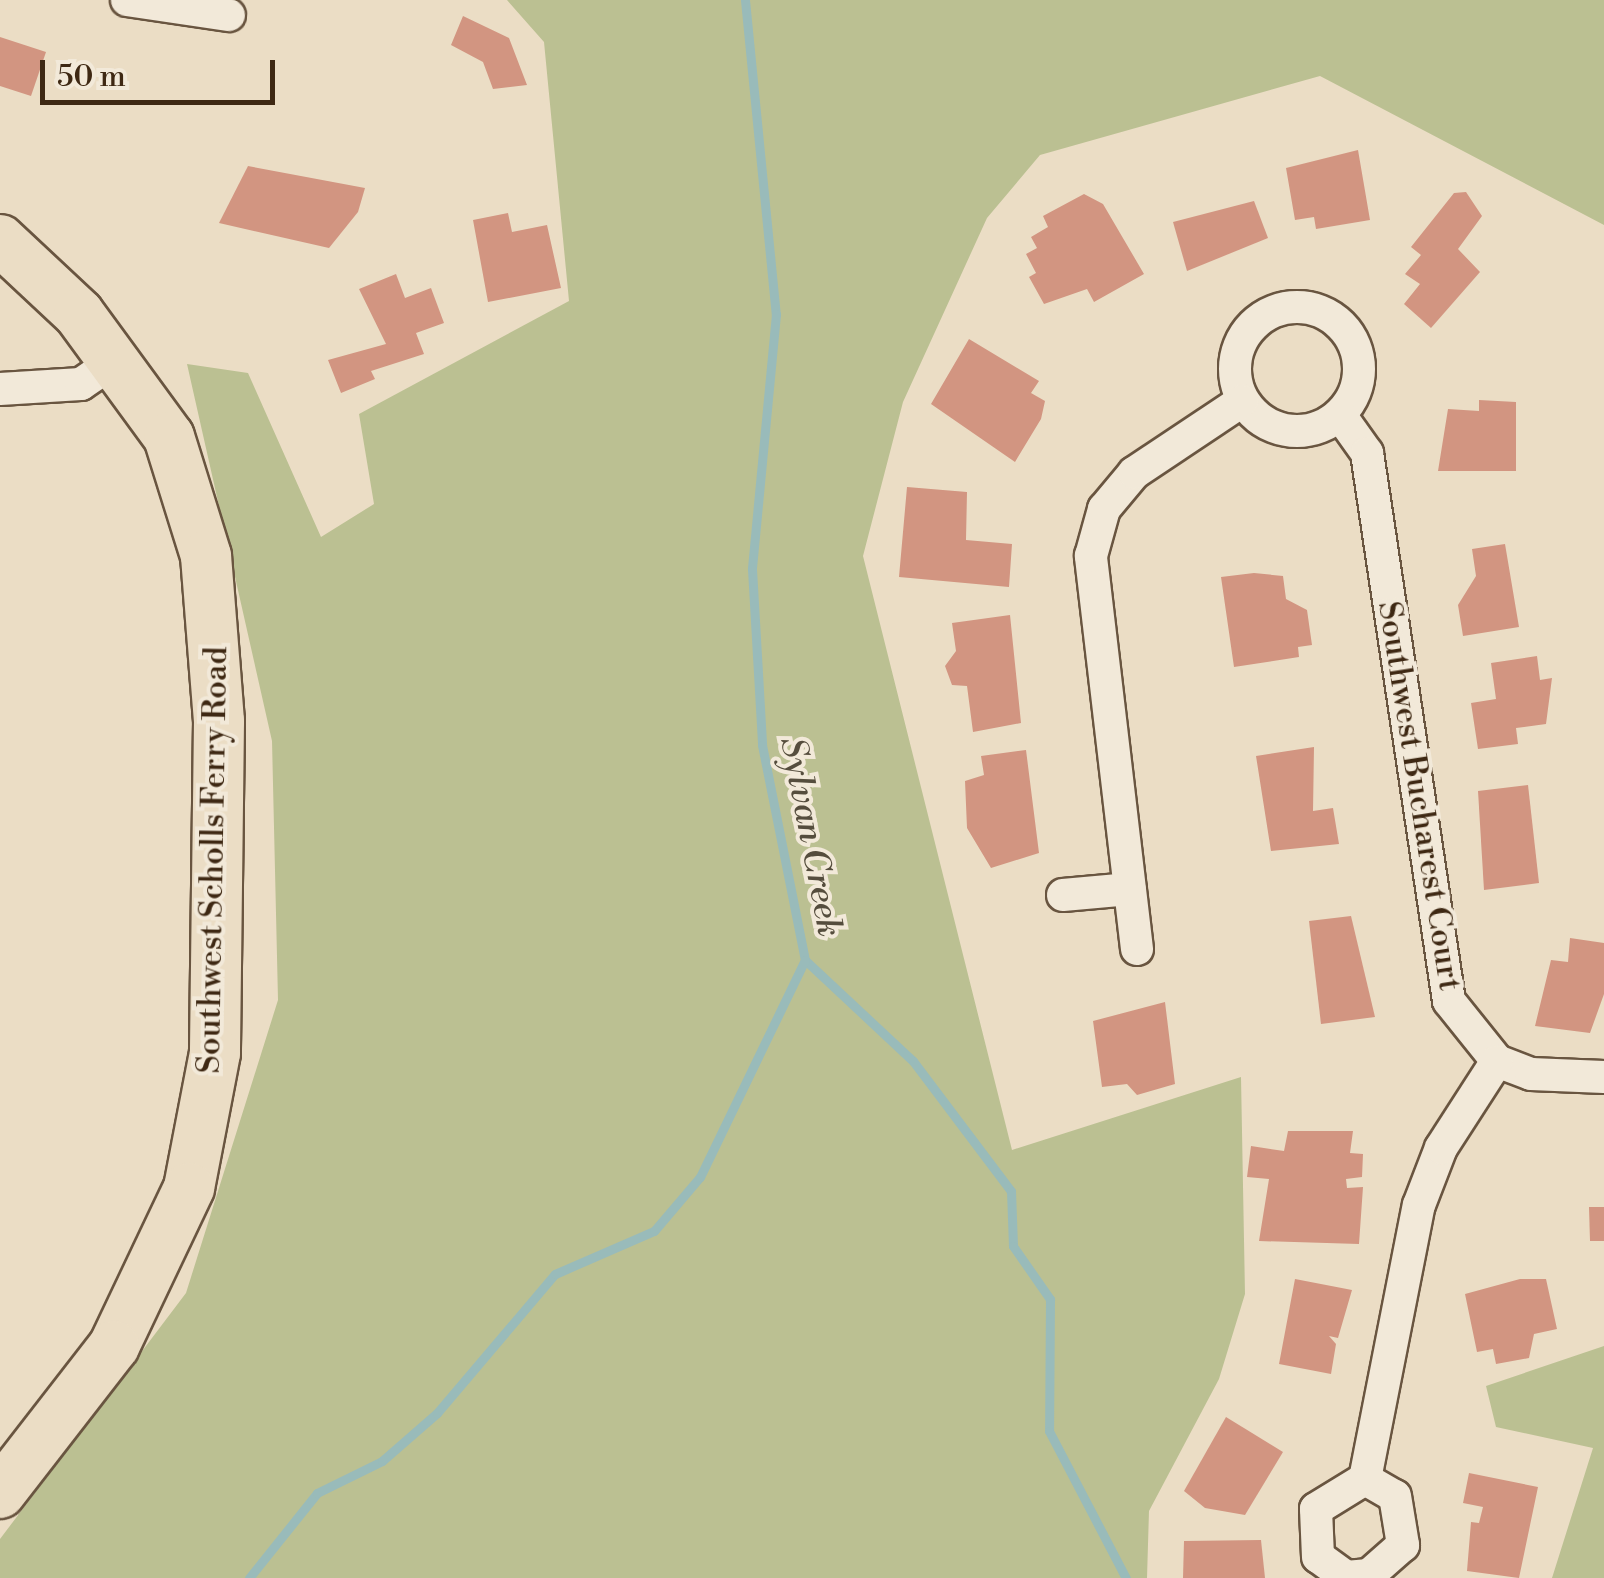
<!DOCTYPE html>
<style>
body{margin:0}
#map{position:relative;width:1604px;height:1578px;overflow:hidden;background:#ebddc5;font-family:"Libre Bodoni",serif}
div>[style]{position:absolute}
.green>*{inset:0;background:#bbc092}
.stream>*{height:9px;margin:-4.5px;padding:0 4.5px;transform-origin:4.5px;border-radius:4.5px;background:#99bbba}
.building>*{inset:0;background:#d29581}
.roads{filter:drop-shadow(2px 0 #695540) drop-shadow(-2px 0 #695540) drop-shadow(0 2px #695540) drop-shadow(0 -2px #695540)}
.street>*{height:32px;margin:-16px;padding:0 16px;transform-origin:16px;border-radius:16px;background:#f2e9d9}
.street>.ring{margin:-16px;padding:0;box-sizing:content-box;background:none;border:32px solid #f2e9d9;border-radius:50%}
.primary>*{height:50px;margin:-25px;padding:0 25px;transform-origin:25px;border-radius:25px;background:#ebddc5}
span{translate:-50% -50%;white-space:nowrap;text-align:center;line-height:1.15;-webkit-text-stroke:8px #f2e9d9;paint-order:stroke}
.street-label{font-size:32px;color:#3e2813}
.water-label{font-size:35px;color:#554d3d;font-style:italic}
.scale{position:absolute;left:40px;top:60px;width:235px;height:45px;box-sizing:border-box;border:5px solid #3e2813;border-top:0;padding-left:12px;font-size:30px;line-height:35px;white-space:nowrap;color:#3e2813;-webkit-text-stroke:8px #f2e9d9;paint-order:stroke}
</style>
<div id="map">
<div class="green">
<i style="clip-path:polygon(507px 0,1604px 0,1604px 225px,1320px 76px,1040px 155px,987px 218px,903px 402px,863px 556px,1012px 1150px,1241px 1077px,1245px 1294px,1219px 1379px,1149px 1511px,1147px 1578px,0 1578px,0 1539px,186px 1293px,278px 1000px,272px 741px,187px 364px,248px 373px,321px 537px,374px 504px,359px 414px,569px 301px,544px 42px)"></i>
<i style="clip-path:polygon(1604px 1346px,1604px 1578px,1552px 1578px,1593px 1448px,1496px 1427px,1486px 1386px)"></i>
</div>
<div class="stream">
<i style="left:745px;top:0;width:316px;rotate:84.4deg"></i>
<i style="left:776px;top:314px;width:256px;rotate:95.4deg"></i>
<i style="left:752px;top:569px;width:176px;rotate:86.7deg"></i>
<i style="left:762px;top:745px;width:219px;rotate:78.7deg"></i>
<i style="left:805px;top:960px;width:148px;rotate:43.1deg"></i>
<i style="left:913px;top:1061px;width:163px;rotate:53deg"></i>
<i style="left:1011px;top:1191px;width:55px;rotate:87.9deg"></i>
<i style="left:1013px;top:1246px;width:65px;rotate:55.1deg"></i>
<i style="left:1050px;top:1299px;width:132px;rotate:90.4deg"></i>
<i style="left:1049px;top:1431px;width:166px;rotate:62.4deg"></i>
<i style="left:249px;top:1578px;width:109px;rotate:-51.3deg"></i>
<i style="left:317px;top:1493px;width:72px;rotate:-26.2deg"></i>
<i style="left:382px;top:1461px;width:73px;rotate:-41.1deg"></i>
<i style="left:437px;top:1413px;width:182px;rotate:-49.7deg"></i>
<i style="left:555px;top:1274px;width:108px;rotate:-23.5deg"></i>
<i style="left:654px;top:1231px;width:71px;rotate:-49.6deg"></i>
<i style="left:700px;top:1177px;width:241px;rotate:-64.2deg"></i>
</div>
<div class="building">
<i style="clip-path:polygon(463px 16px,509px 38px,527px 85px,493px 89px,483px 62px,451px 45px)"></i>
<i style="clip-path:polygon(0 37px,46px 52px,31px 96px,0 86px)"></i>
<i style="clip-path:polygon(1358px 150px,1370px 220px,1316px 229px,1314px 217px,1295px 220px,1286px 168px)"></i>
<i style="clip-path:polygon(248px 166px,365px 188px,358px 212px,329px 248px,219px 223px)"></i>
<i style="clip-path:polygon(1466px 192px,1482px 216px,1458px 249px,1480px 272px,1431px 328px,1404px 304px,1420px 284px,1405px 274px,1421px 255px,1411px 247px,1454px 193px)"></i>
<i style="clip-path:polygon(1084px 194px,1103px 204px,1144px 274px,1094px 302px,1087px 289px,1044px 304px,1029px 277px,1036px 273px,1026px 254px,1037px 248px,1031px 237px,1048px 227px,1043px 216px)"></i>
<i style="clip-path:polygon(1254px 201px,1268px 238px,1187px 271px,1173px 222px)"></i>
<i style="clip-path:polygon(508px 213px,512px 232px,547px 225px,561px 288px,488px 302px,473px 220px)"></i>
<i style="clip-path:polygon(396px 274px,405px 298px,431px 288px,444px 323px,416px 333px,424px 354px,371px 371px,375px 379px,341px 393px,328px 360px,386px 344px,359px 289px)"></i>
<i style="clip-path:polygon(969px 339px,1039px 381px,1031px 393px,1045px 401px,1041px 419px,1015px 462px,931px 404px)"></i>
<i style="clip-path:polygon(1479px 400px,1516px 402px,1516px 471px,1438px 471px,1448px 409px,1479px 411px)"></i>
<i style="clip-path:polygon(907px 487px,967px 492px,966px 540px,1012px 544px,1009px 587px,899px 577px)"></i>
<i style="clip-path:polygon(1505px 544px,1519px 627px,1463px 636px,1458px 605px,1476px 576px,1472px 549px)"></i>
<i style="clip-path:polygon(1254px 573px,1283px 576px,1286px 599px,1307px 610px,1312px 645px,1298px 647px,1299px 657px,1234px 667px,1221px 577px)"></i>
<i style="clip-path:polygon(1010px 615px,1021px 723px,973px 732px,967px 686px,952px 685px,945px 666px,956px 651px,952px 623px)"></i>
<i style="clip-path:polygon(1537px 656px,1540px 680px,1552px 678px,1546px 724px,1516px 728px,1518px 744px,1478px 749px,1471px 703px,1496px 699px,1491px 663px)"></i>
<i style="clip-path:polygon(1314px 747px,1313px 811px,1333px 808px,1339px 844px,1271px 851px,1256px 756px)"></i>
<i style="clip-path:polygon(1026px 750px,1039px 853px,991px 868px,967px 828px,965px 781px,984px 775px,981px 756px)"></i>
<i style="clip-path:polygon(1528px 785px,1539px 883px,1484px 890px,1478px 791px)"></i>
<i style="clip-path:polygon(1351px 916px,1375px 1017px,1321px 1024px,1309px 921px)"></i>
<i style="clip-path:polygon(1570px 938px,1604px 943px,1604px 994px,1590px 1033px,1535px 1026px,1551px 960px,1568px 962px)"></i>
<i style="clip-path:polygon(1165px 1002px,1175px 1084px,1137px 1095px,1127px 1084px,1102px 1087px,1093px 1021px)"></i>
<i style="clip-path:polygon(1288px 1131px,1353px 1131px,1350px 1153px,1363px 1154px,1362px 1177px,1346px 1179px,1347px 1188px,1363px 1187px,1359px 1244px,1259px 1241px,1269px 1179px,1247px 1177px,1251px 1146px,1284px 1151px)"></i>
<i style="clip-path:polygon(1589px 1207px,1604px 1207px,1604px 1241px,1590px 1241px)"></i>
<i style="clip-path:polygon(1295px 1279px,1352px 1290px,1338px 1338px,1329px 1336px,1336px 1344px,1331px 1374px,1279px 1364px)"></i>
<i style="clip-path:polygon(1520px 1279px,1546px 1279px,1557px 1329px,1534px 1334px,1529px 1358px,1496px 1364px,1493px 1349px,1477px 1352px,1465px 1294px)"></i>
<i style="clip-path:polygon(1226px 1417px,1283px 1452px,1245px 1515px,1205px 1508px,1184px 1491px)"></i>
<i style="clip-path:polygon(1469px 1473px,1538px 1487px,1519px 1578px,1467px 1571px,1471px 1522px,1479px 1523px,1483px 1507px,1463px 1503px)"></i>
<i style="clip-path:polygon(1261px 1540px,1265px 1578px,1183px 1578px,1184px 1541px)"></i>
</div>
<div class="roads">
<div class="street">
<i style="left:127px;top:0;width:103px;rotate:8.4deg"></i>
<i class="ring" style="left:1235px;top:307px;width:92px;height:92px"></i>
<i style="left:0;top:389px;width:81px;rotate:-3.5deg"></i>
<i style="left:81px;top:384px;width:42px;rotate:-34.4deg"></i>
<i style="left:1340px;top:415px;width:47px;rotate:54.6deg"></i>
<i style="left:1367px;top:453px;width:554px;rotate:81.49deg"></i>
<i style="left:1449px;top:1001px;width:77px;rotate:51.3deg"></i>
<i style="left:1497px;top:1061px;width:36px;rotate:21deg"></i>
<i style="left:1531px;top:1074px;width:73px;rotate:2.4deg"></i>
<i style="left:1063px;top:895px;width:67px;rotate:-5.1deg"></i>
<i style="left:1137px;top:949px;width:396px;rotate:-96.7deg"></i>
<i style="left:1091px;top:556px;width:49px;rotate:-74.5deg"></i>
<i style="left:1104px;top:509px;width:47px;rotate:-50.2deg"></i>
<i style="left:1134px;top:473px;width:130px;rotate:-33.7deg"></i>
<i style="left:1365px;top:1479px;width:34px;rotate:30deg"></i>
<i style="left:1395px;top:1496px;width:50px;rotate:80.7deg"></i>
<i style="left:1403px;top:1545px;width:45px;rotate:138.6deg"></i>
<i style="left:1369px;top:1575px;width:23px;rotate:175deg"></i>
<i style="left:1346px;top:1577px;width:34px;rotate:-144deg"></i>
<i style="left:1318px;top:1557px;width:48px;rotate:-92.4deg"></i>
<i style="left:1316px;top:1509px;width:57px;rotate:-31.5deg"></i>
<i style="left:1365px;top:1479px;width:279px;rotate:-78.9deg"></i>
<i style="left:1419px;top:1205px;width:61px;rotate:-68.9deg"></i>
<i style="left:1441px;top:1148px;width:103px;rotate:-57.2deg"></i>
</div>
<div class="primary">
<i style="left:0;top:240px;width:108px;rotate:43.1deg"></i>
<i style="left:79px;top:314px;width:152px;rotate:53.8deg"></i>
<i style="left:169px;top:437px;width:125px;rotate:72.7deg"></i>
<i style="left:206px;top:556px;width:166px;rotate:85.5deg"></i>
<i style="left:219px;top:721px;width:332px;rotate:90.7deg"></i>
<i style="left:215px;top:1053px;width:137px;rotate:100.9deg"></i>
<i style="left:189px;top:1188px;width:175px;rotate:115.4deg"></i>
<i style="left:114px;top:1346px;width:186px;rotate:127.8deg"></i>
</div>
</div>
<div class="street-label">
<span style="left:1419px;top:796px;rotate:81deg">Southwest Bucharest Court</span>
<span style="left:213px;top:860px;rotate:-89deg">Southwest Scholls Ferry Road</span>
</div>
<div class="water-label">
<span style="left:810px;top:837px;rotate:79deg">Sylvan Creek</span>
</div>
<div class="scale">50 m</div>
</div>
